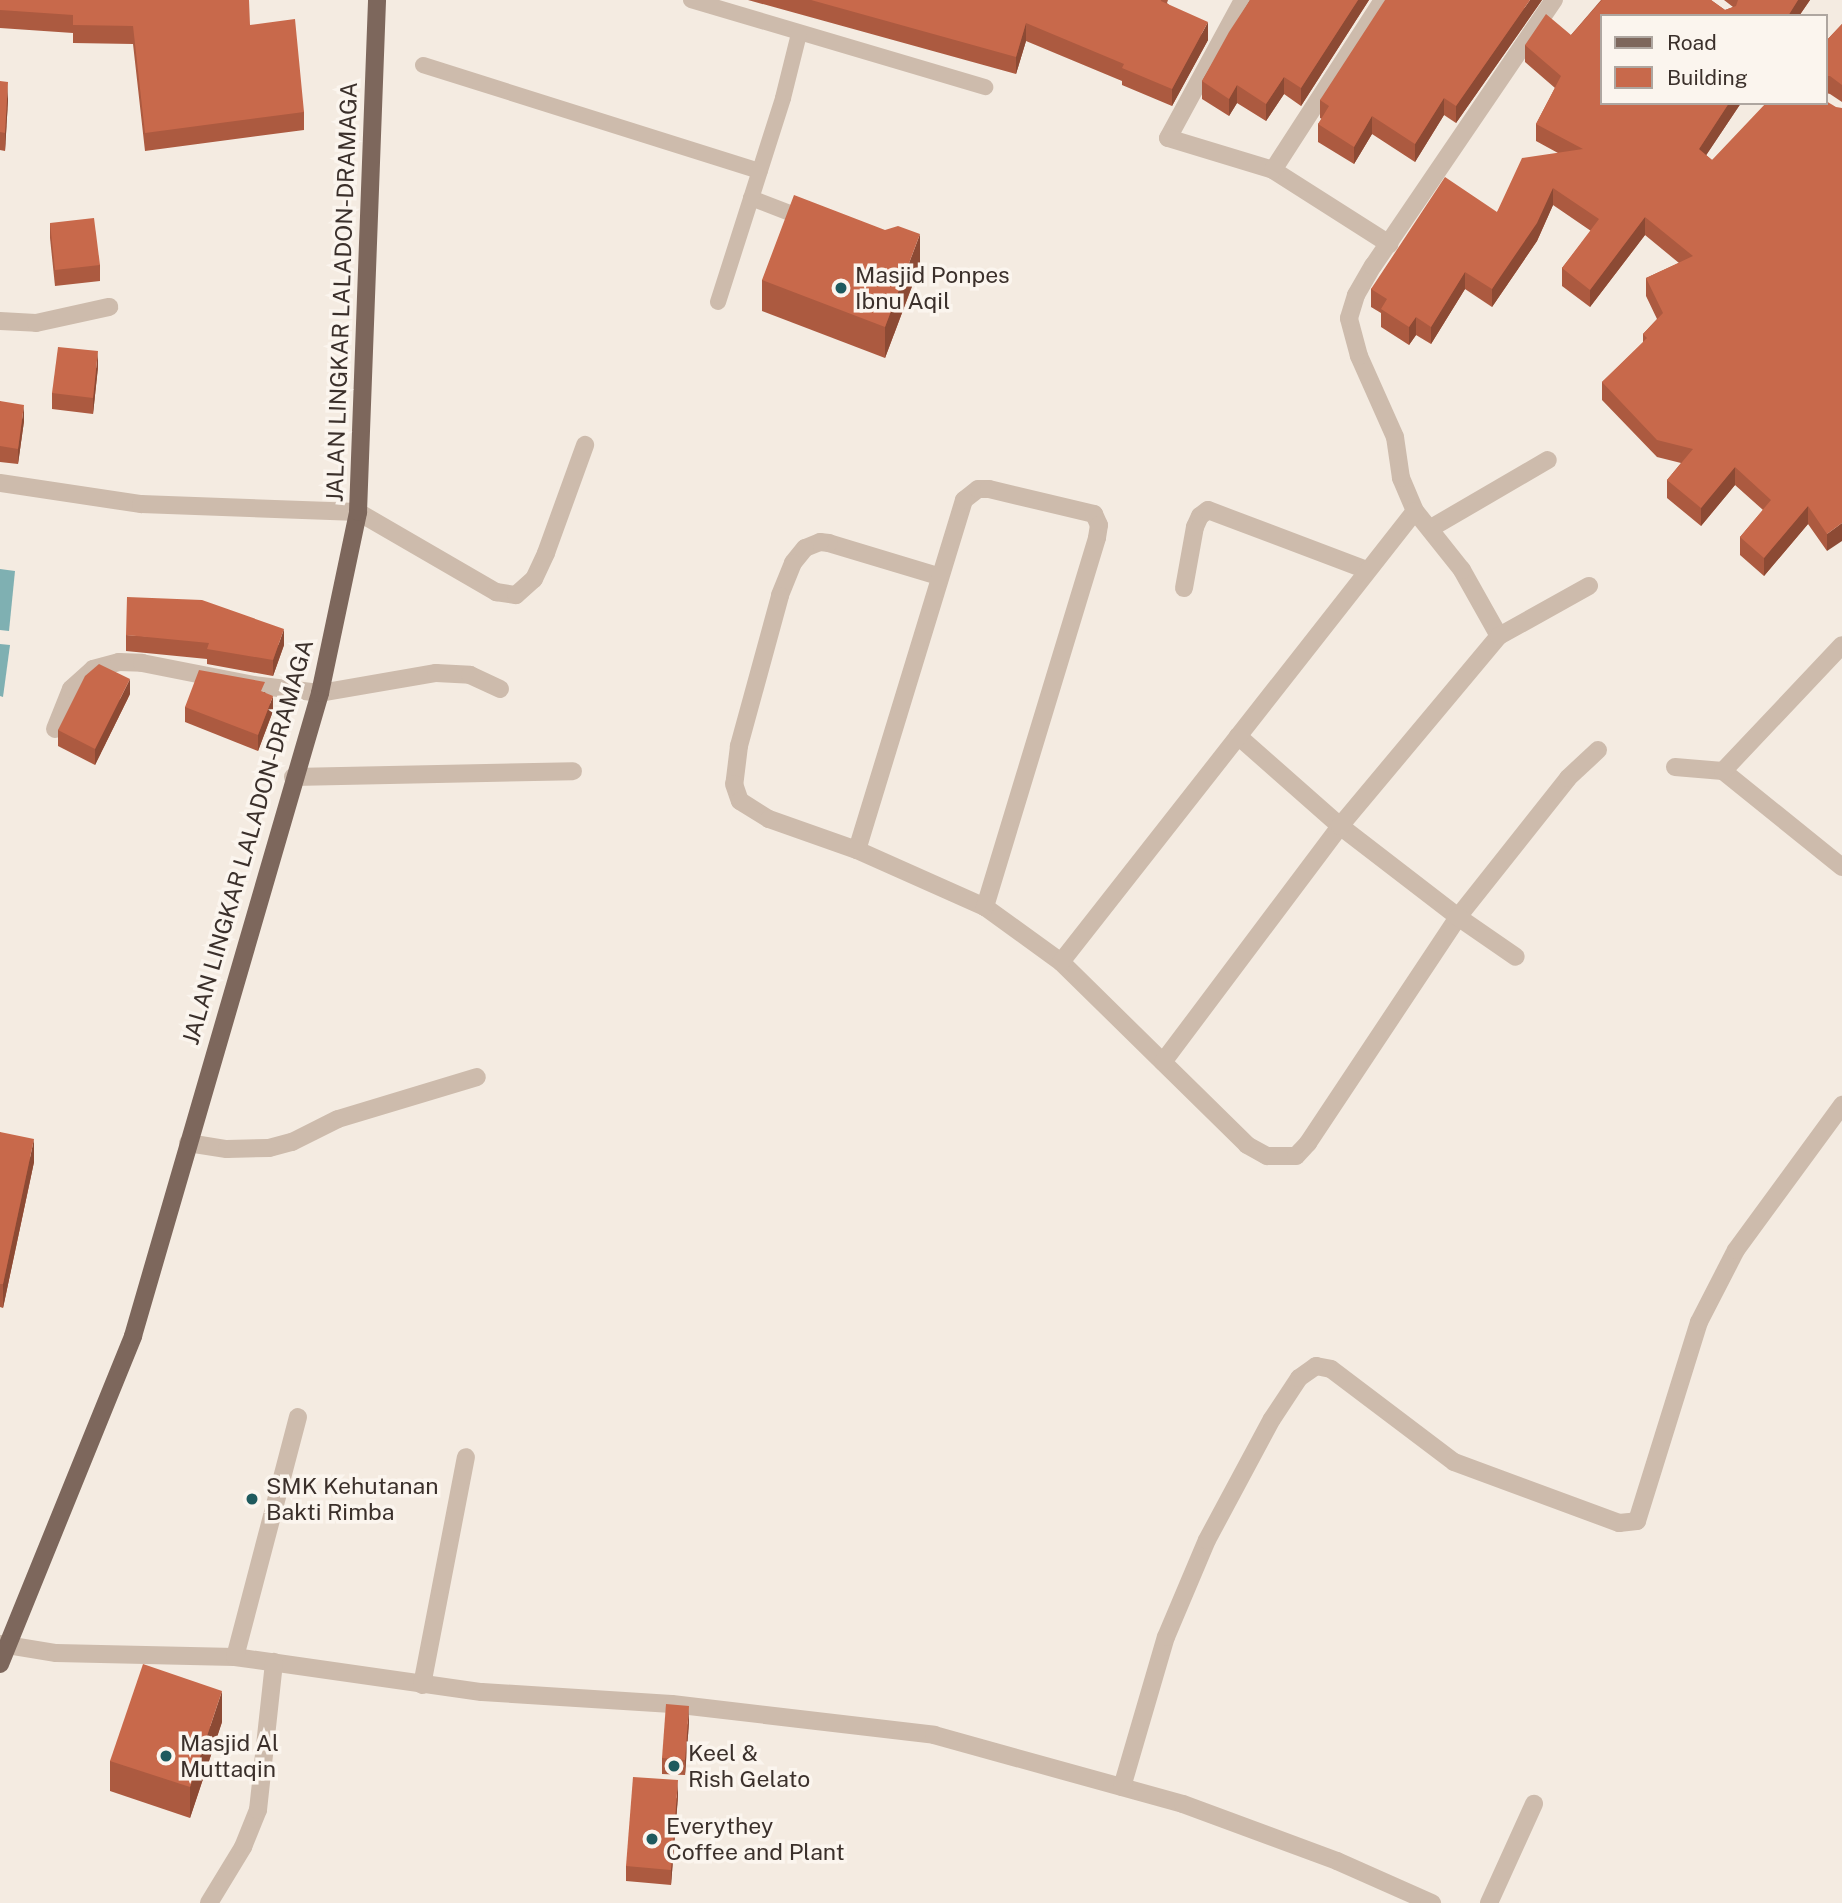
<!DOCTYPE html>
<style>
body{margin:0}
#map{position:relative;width:1842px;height:1903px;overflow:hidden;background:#f4ebe1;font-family:"Public Sans",sans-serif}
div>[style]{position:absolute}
.water>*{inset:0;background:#7fb0b2}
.lane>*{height:16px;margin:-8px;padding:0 8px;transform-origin:8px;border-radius:8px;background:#cdbbac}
.street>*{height:18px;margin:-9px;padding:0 9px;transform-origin:9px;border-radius:9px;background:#cdbbac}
.primary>*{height:18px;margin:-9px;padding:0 9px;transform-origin:9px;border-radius:9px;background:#7d675c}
.wall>*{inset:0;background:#ac5a40}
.shaded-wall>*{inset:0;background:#8c4a34}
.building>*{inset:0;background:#c8694b}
.dots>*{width:19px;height:19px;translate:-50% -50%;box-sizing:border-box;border:4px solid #fbf5ee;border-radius:50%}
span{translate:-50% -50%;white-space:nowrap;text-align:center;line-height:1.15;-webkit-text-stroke:7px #fbf5ee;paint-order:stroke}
.poi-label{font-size:23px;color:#3b302b}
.left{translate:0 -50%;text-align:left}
.street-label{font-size:23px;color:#3b302b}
.legend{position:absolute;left:1600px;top:14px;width:228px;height:91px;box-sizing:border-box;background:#fbf5ee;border:2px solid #aea6a0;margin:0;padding:9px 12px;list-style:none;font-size:21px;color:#3b302b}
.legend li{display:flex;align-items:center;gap:14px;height:35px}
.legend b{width:35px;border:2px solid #aea6a0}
</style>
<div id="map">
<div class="water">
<i style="clip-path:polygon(0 569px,15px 571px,9px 631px,0 630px)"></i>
<i style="clip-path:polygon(0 644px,10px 645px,3px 697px,0 696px)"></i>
</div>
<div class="lane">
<i style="left:691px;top:0;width:307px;rotate:16.5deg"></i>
<i style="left:423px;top:65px;width:353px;rotate:17.5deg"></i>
<i style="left:751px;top:198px;width:61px;rotate:21.1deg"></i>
<i style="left:718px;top:302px;width:214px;rotate:-72.3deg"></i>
<i style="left:783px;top:98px;width:66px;rotate:-76deg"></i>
</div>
<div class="street">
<i style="left:1243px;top:0;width:157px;rotate:118.5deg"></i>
<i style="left:1168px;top:138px;width:110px;rotate:16.9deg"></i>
<i style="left:1273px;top:170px;width:138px;rotate:32.5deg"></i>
<i style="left:1273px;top:170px;width:202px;rotate:-57.1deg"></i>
<i style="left:0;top:321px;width:36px;rotate:3deg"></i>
<i style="left:36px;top:323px;width:75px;rotate:-12.4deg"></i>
<i style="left:0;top:483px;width:143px;rotate:8.5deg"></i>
<i style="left:141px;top:504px;width:217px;rotate:2.1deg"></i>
<i style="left:358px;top:512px;width:160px;rotate:30.1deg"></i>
<i style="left:496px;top:592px;width:20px;rotate:9deg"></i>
<i style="left:516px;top:595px;width:24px;rotate:-42deg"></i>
<i style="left:534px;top:579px;width:29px;rotate:-65deg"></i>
<i style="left:546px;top:553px;width:115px;rotate:-70.1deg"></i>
<i style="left:1431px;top:528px;width:135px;rotate:-30.2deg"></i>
<i style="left:938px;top:576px;width:114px;rotate:-163.2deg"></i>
<i style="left:829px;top:543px;width:9px;rotate:-174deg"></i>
<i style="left:820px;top:542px;width:16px;rotate:158deg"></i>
<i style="left:805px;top:548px;width:19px;rotate:129deg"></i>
<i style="left:793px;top:563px;width:35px;rotate:112deg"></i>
<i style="left:780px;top:596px;width:156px;rotate:105.3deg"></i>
<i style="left:739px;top:746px;width:38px;rotate:97deg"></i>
<i style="left:734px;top:784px;width:18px;rotate:71deg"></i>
<i style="left:740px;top:801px;width:34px;rotate:32deg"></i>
<i style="left:769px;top:819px;width:93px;rotate:19.4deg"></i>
<i style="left:857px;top:850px;width:140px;rotate:24deg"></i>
<i style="left:985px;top:907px;width:94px;rotate:35.9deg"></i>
<i style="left:1061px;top:962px;width:261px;rotate:44.5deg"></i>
<i style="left:1247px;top:1145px;width:23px;rotate:29deg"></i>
<i style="left:1267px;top:1156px;width:29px"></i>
<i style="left:1296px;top:1156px;width:18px;rotate:-47deg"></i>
<i style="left:1308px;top:1143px;width:271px;rotate:-56.4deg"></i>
<i style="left:1458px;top:917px;width:177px;rotate:-51.6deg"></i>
<i style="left:1568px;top:778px;width:41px;rotate:-43deg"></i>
<i style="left:1184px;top:588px;width:62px;rotate:-79.8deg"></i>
<i style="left:1195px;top:527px;width:12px;rotate:-66deg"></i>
<i style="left:1200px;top:516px;width:10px;rotate:-37deg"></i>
<i style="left:1208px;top:510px;width:170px;rotate:20.7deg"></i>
<i style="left:1499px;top:636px;width:76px;rotate:-119.3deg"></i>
<i style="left:1462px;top:570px;width:75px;rotate:-128.5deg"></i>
<i style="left:1415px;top:511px;width:36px;rotate:-113deg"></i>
<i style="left:1401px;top:478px;width:41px;rotate:-98.3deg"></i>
<i style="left:1395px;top:437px;width:89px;rotate:-114deg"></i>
<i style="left:1359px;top:356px;width:39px;rotate:-105deg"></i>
<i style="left:1349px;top:318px;width:24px;rotate:-73deg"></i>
<i style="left:1356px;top:295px;width:34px;rotate:-60deg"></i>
<i style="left:1373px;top:266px;width:322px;rotate:-55.8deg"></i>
<i style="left:55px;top:729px;width:43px;rotate:-68.2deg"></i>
<i style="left:71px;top:689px;width:30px;rotate:-42deg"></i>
<i style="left:93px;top:669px;width:27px;rotate:-15deg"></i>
<i style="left:119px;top:662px;width:23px;rotate:2deg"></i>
<i style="left:142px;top:663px;width:113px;rotate:11.2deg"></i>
<i style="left:253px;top:685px;width:67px;rotate:6.8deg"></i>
<i style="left:320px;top:693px;width:118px;rotate:-9.8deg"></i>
<i style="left:436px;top:673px;width:34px;rotate:3deg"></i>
<i style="left:470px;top:675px;width:33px;rotate:25deg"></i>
<i style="left:1238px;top:736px;width:136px;rotate:41.4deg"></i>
<i style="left:1340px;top:826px;width:149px;rotate:37.6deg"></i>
<i style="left:1458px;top:917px;width:70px;rotate:34.6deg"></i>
<i style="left:1675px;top:767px;width:48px;rotate:4.8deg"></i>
<i style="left:1723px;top:771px;width:153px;rotate:38.9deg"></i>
<i style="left:1723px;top:771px;width:173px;rotate:-46.6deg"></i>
<i style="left:293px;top:777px;width:280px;rotate:-1.2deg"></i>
<i style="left:857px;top:850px;width:366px;rotate:-73deg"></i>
<i style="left:964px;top:500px;width:18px;rotate:-38deg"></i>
<i style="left:978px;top:489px;width:11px"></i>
<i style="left:989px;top:489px;width:108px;rotate:13.4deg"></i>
<i style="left:1094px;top:514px;width:12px;rotate:66deg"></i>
<i style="left:1099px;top:525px;width:13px;rotate:99deg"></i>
<i style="left:1097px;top:538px;width:386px;rotate:106.9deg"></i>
<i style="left:1061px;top:962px;width:573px;rotate:-51.87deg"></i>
<i style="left:1163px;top:1062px;width:295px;rotate:-53.1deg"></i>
<i style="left:1340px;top:826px;width:248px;rotate:-50.1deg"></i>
<i style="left:1499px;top:636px;width:103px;rotate:-29.1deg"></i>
<i style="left:188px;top:1143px;width:39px;rotate:9deg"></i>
<i style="left:227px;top:1149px;width:42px;rotate:-1.4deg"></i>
<i style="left:269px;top:1148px;width:24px;rotate:-15deg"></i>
<i style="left:292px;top:1142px;width:51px;rotate:-26.6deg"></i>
<i style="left:338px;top:1119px;width:145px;rotate:-16.8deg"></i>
<i style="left:0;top:1644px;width:57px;rotate:9.1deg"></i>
<i style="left:56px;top:1653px;width:179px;rotate:1.3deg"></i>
<i style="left:235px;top:1657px;width:249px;rotate:8.1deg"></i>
<i style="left:482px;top:1692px;width:190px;rotate:3.6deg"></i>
<i style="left:672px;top:1704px;width:264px;rotate:6.7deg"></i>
<i style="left:934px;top:1735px;width:258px;rotate:15.5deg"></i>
<i style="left:1183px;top:1804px;width:164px;rotate:20.3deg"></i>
<i style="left:1337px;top:1861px;width:104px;rotate:23.9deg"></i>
<i style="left:235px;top:1657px;width:248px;rotate:-75.3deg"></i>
<i style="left:422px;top:1685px;width:232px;rotate:-79.1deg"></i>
<i style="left:1122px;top:1787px;width:156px;rotate:-73.7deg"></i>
<i style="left:1166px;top:1637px;width:105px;rotate:-67.1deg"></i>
<i style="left:1207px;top:1540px;width:137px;rotate:-61.8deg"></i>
<i style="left:1272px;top:1419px;width:49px;rotate:-56.6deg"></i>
<i style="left:1299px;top:1378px;width:21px;rotate:-35deg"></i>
<i style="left:1316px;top:1366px;width:15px;rotate:11deg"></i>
<i style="left:1331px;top:1369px;width:154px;rotate:37.1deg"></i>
<i style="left:1454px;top:1462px;width:176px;rotate:20.3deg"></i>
<i style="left:1619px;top:1523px;width:18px;rotate:-6deg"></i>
<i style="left:1637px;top:1521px;width:208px;rotate:-72.7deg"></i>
<i style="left:1699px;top:1322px;width:81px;rotate:-62.8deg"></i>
<i style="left:1736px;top:1250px;width:180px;rotate:-53.8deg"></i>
<i style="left:209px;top:1903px;width:66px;rotate:-58.7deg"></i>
<i style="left:243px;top:1847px;width:40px;rotate:-68deg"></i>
<i style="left:258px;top:1810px;width:149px;rotate:-83.8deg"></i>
<i style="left:1489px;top:1903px;width:109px;rotate:-65.6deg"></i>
</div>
<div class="primary">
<i style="left:0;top:1664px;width:354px;rotate:-67.9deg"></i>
<i style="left:133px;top:1336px;width:670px;rotate:-73.78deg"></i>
<i style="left:320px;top:693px;width:185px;rotate:-78.1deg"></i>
<i style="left:358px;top:512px;width:512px;rotate:-87.87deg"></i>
</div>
<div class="wall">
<i style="clip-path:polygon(0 0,250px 25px,304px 112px,304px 130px,145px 151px,133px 44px,73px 43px,73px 33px,0 28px)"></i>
<i style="clip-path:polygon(748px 0,1168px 0,1167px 3px,1208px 40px,1172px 106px,1122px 85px,1122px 81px,1026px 41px,1016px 74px)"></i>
<i style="clip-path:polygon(1250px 0,1369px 0,1301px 106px,1284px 94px,1266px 121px,1237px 103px,1229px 116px,1202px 99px,1202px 81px)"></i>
<i style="clip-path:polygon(1542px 0,1456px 123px,1444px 115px,1415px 162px,1372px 134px,1354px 164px,1318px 142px,1318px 124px,1322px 119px,1320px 118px,1320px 100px)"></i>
<i style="clip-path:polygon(1601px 0,1711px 0,1725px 10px,1733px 7px,1724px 0,1810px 0,1799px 16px,1602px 16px,1602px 103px,1741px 103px,1706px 155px,1712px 160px,1836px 107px,1827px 551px,1808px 524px,1764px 576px,1740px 555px,1740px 537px,1763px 510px,1735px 485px,1701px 526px,1667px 498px,1667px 480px,1681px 463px,1657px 457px,1602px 400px,1602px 382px,1643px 343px,1643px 334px,1657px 319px,1646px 296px,1646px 278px,1679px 263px,1645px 235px,1590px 307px,1562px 286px,1562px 268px,1591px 231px,1553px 205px,1537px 241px,1492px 307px,1465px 289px,1431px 344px,1416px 335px,1409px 345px,1381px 327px,1381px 313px,1371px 307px,1371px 289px,1497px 212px,1558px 153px,1536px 141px,1536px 124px,1555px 88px,1525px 62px,1525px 45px,1571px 35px)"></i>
<i style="clip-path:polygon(1842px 24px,1842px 102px,1830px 94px,1826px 93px,1826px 41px)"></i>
<i style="clip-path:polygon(0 81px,8px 100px,5px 151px,0 150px)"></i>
<i style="clip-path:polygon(50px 223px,100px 265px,100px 281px,55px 286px,50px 238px)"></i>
<i style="clip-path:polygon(920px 265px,885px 358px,762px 311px,762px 280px)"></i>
<i style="clip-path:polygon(98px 367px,93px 414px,52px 409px,52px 393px)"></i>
<i style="clip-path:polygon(0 401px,24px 421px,18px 464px,0 462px)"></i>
<i style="clip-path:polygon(126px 635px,284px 645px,273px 676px,207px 664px,207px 659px,126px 651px)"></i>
<i style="clip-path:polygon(265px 692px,273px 711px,258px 751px,185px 722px,185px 707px)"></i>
<i style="clip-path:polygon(130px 694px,95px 765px,58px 746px,58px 730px)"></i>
<i style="clip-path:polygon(0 1132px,34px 1162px,3px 1308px,0 1307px)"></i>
<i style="clip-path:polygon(222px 1722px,190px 1818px,110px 1791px,110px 1761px)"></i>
<i style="clip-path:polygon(689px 1722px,685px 1775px,662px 1774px,662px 1758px)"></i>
<i style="clip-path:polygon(678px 1796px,671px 1885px,626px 1881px,626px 1866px)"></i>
</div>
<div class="shaded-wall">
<i style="clip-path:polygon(1358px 0,1369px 0,1301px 106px,1301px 88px)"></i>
<i style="clip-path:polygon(1530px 0,1542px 0,1456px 123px,1456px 106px)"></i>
<i style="clip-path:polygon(1798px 0,1810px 0,1799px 16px,1788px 16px)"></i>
<i style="clip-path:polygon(1208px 22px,1208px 40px,1172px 106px,1172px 89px)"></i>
<i style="clip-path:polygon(1026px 23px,1026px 41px,1016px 74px,1016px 57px)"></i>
<i style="clip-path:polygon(1284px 77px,1284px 94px,1266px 121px,1266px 104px)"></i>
<i style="clip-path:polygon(8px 82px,8px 100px,5px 151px,5px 133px)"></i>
<i style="clip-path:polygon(1237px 85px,1237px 103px,1229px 116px,1229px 99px)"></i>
<i style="clip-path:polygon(1444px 98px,1444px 115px,1415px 162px,1415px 144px)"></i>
<i style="clip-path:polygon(1729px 103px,1741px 103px,1699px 166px,1699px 149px)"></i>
<i style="clip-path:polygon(1372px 116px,1372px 134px,1354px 164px,1354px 147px)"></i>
<i style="clip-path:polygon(1553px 188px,1553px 205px,1537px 241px,1492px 307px,1492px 289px)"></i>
<i style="clip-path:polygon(1645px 217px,1645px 235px,1590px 307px,1590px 290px)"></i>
<i style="clip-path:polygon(920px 234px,920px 265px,885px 358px,885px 327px)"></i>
<i style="clip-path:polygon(1465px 272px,1465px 289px,1431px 344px,1431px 327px)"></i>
<i style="clip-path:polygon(1416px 317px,1416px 335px,1409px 345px,1409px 327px)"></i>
<i style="clip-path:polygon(98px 351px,98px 367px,93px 414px,93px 398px)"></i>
<i style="clip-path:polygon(24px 405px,24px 421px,18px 464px,18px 449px)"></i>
<i style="clip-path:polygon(1735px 467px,1735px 485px,1701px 526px,1701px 508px)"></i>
<i style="clip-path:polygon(1808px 506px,1808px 524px,1764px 576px,1764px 558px)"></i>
<i style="clip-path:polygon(1842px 523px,1842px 541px,1827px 551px,1827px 534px)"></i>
<i style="clip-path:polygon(284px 629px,284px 645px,273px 676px,273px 660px)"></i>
<i style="clip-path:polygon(130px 679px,130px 694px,95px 765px,95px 749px)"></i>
<i style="clip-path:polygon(273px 696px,273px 711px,258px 751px,258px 735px)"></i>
<i style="clip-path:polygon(34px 1139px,34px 1162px,3px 1308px,3px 1284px)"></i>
<i style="clip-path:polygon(222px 1691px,222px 1722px,190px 1818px,190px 1787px)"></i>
<i style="clip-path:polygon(689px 1706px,689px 1722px,685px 1775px,685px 1760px)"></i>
<i style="clip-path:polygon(678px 1780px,678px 1796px,671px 1885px,671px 1870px)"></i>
</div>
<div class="building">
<i style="clip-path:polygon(0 0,249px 0,250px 25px,295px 19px,304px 112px,145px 133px,133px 26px,73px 25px,73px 15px,0 10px)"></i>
<i style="clip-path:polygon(811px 0,1161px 0,1161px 1px,1208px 22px,1172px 89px,1122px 68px,1124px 64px,1026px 23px,1016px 57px)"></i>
<i style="clip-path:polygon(1250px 0,1358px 0,1301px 88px,1284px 77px,1266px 104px,1237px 85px,1229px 99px,1202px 81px,1229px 32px)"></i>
<i style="clip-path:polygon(1385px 0,1530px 0,1456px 106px,1444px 98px,1415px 144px,1372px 116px,1354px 147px,1318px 124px,1329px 106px,1320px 100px)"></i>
<i style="clip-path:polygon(1602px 0,1711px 0,1725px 10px,1736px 6px,1738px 0,1798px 0,1788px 16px,1602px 16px,1602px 103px,1729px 103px,1699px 149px,1712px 160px,1766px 103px,1826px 103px,1826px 101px,1836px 107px,1842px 108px,1842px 523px,1827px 534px,1808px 506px,1764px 558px,1740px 537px,1771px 500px,1735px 467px,1701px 508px,1667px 480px,1693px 449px,1657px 440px,1602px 382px,1647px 338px,1643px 334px,1663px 313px,1646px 278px,1693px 256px,1645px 217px,1590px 290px,1562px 268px,1599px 219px,1553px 188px,1537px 223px,1492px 289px,1465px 272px,1431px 327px,1416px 317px,1409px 327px,1381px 309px,1387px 299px,1371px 289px,1445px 177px,1497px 212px,1522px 158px,1583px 149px,1536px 124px,1561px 76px,1525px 45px,1546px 14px,1571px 35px)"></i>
<i style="clip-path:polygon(1842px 24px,1842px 85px,1830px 76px,1826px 76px,1826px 41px)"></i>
<i style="clip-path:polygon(0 81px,8px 82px,5px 133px,0 132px)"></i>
<i style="clip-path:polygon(794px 195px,885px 230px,898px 226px,920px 234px,885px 327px,762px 280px)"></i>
<i style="clip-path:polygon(94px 218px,100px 265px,55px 270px,50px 223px)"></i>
<i style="clip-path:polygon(58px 347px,98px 351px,93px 398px,52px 393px)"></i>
<i style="clip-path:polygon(0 401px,24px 405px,18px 449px,0 446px)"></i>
<i style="clip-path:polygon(127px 597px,202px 600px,284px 629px,273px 660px,207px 649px,209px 643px,126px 635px)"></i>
<i style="clip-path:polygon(99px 664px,130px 679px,95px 749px,58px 730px,85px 676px)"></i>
<i style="clip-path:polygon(199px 670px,265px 682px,261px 691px,273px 696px,258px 735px,185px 707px)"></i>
<i style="clip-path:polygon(0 1132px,34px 1139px,3px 1284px,0 1284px)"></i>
<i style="clip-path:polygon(143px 1664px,222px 1691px,190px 1787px,110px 1761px)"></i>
<i style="clip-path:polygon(666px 1704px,689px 1706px,685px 1760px,662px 1758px)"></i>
<i style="clip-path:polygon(633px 1777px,678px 1780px,671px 1870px,626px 1866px)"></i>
</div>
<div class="dots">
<i style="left:841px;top:288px;background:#1f5a5e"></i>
<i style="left:252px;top:1499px;background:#1f5a5e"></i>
<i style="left:166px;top:1756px;background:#1f5a5e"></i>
<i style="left:674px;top:1766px;background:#1f5a5e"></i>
<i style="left:652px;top:1839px;background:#1f5a5e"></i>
</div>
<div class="poi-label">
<span class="left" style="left:855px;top:288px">Masjid Ponpes<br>Ibnu Aqil</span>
<span class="left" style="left:266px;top:1499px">SMK Kehutanan<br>Bakti Rimba</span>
<span class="left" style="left:180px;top:1756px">Masjid Al<br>Muttaqin</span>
<span class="left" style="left:688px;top:1766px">Keel &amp;<br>Rish Gelato</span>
<span class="left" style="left:666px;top:1839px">Everythey<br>Coffee and Plant</span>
</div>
<div class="street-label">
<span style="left:342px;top:292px;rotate:-88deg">JALAN LINGKAR LALADON-DRAMAGA</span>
<span style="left:248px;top:842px;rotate:-74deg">JALAN LINGKAR LALADON-DRAMAGA</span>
</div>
<ul class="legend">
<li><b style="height:9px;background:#7d675c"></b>Road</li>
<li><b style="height:19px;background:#c8694b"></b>Building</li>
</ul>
</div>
